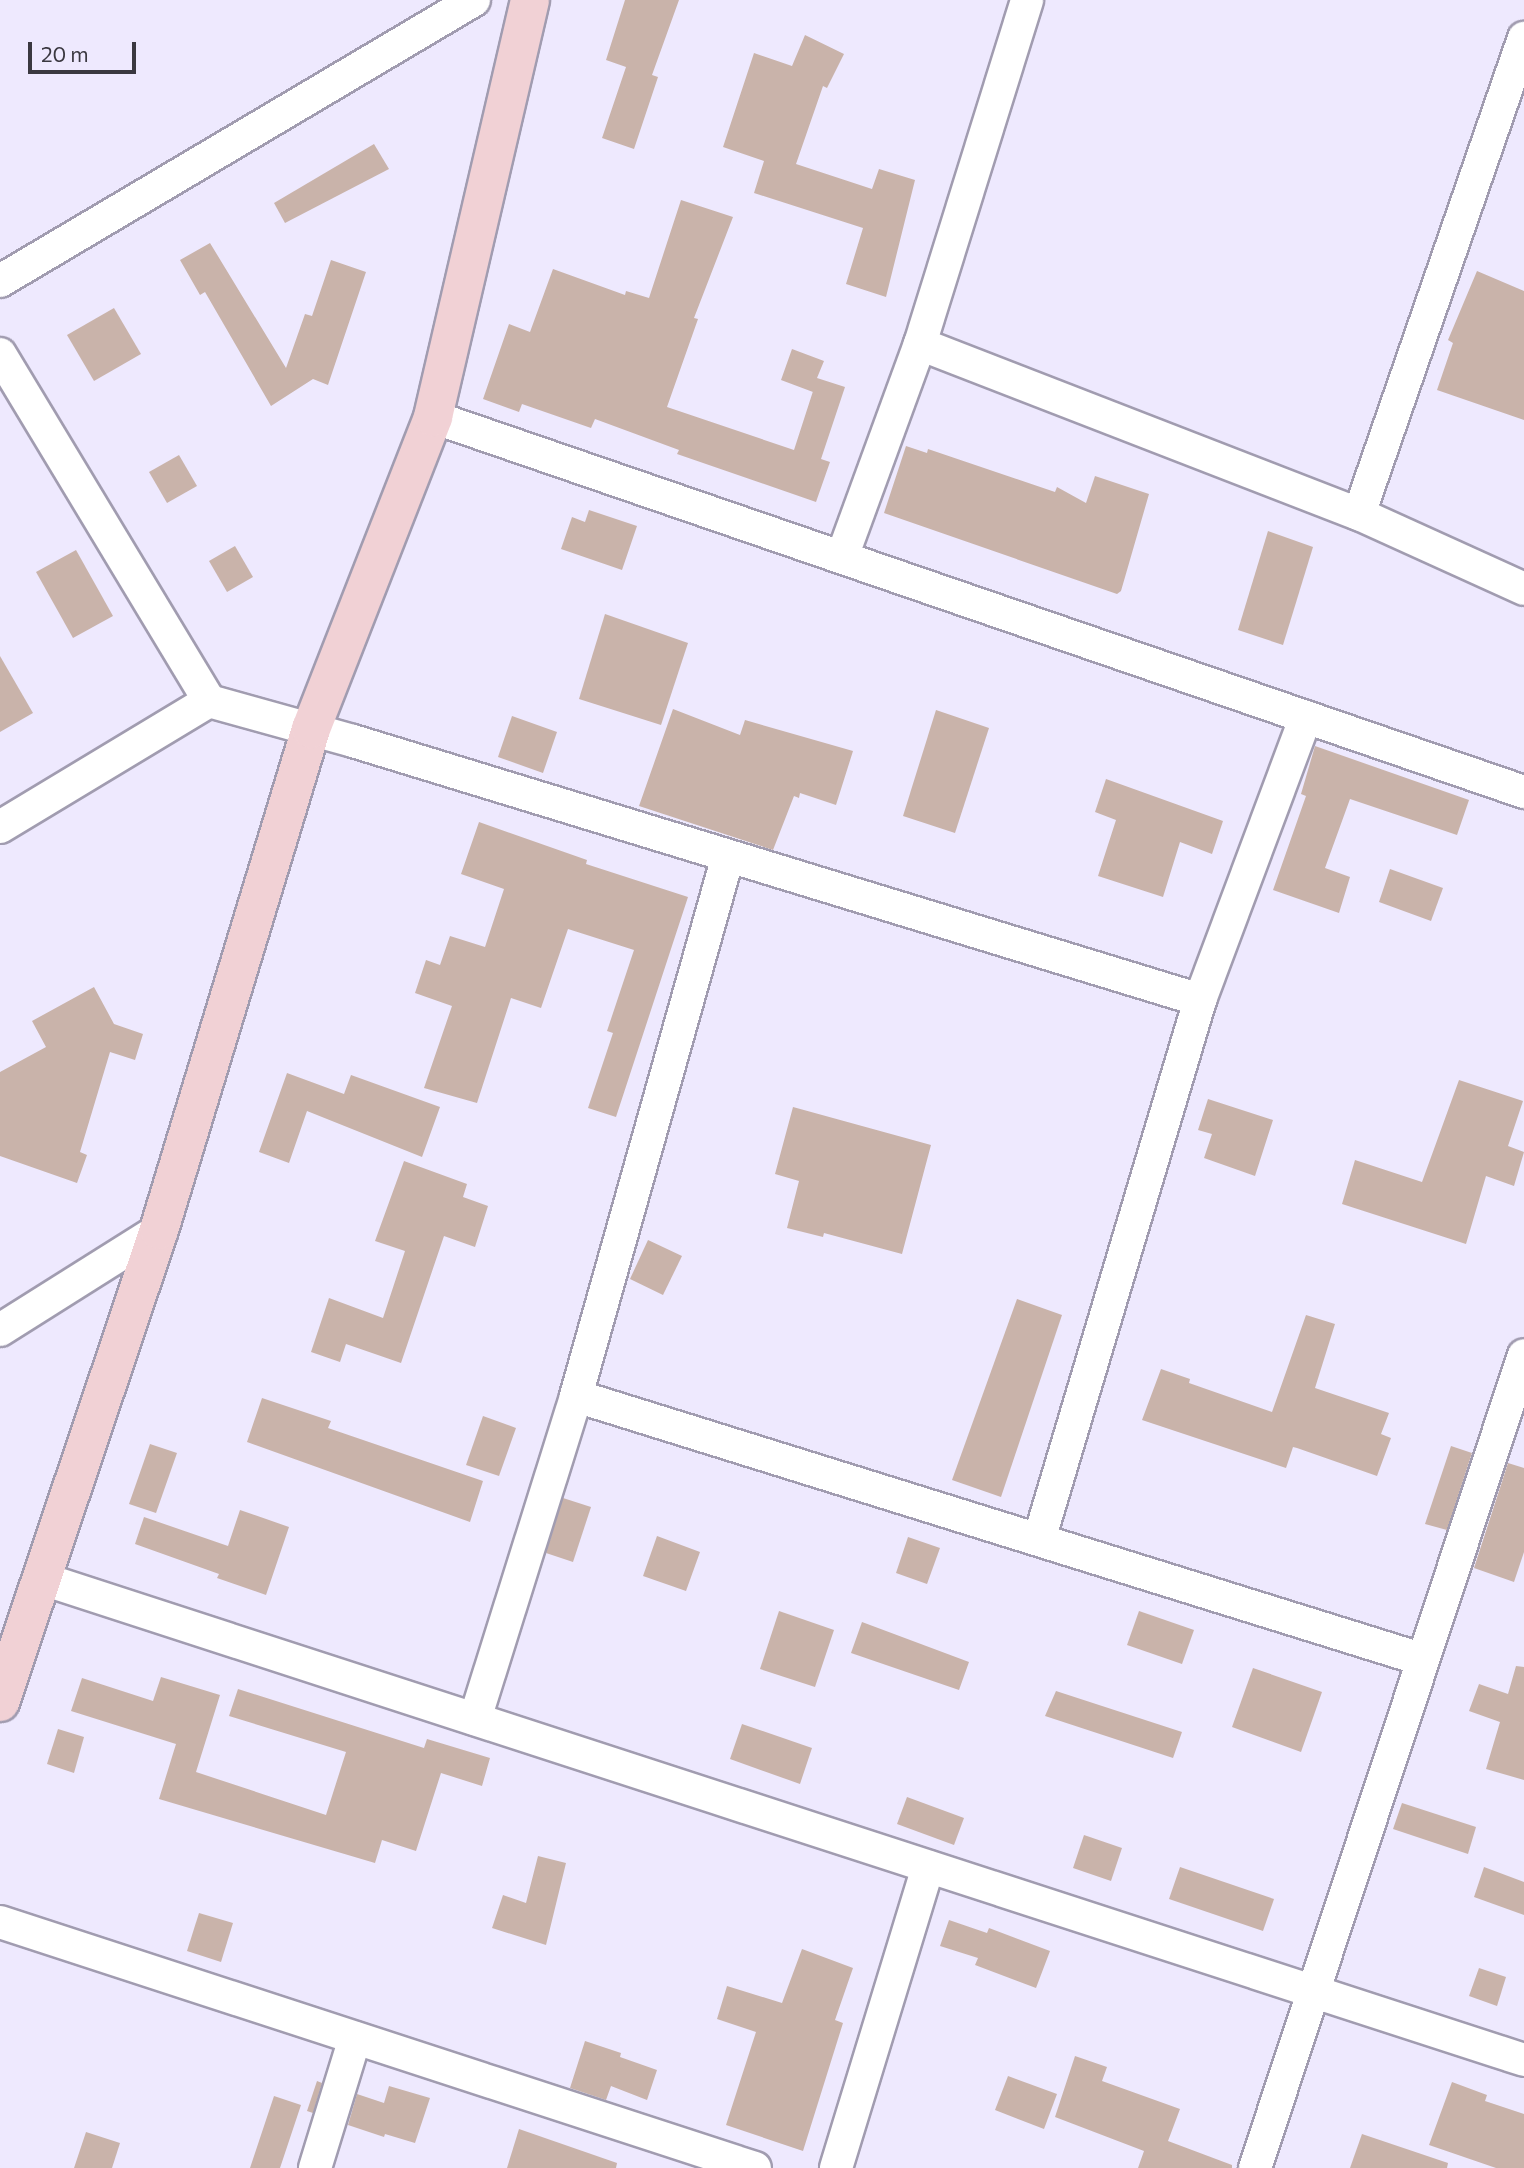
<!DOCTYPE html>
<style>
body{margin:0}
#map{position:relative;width:1524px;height:2168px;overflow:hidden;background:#eee9fe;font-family:Commissioner,sans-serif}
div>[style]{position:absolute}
.building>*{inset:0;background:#c9b3aa}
.roads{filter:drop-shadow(2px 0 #a19cb0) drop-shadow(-2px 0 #a19cb0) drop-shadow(0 2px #a19cb0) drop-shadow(0 -2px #a19cb0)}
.street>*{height:32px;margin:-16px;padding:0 16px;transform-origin:16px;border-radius:16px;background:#fff}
.secondary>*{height:38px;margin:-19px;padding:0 19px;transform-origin:19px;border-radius:19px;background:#f1d1d5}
span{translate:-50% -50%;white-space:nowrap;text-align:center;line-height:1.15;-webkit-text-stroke:5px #eee9fe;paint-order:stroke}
.scale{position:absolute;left:28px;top:42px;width:108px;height:32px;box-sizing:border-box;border:4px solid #3a3840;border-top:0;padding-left:9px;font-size:21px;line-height:24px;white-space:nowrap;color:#3a3840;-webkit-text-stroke:5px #eee9fe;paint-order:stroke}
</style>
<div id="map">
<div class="building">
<i style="clip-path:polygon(625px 0,679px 0,652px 75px,658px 77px,634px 149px,602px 138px,626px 67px,606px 60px)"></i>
<i style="clip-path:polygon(805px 35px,844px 54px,827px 88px,823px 86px,796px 164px,872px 189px,879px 169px,915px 180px,886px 297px,846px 284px,863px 228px,754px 193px,764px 161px,723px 147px,754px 53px,792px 66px)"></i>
<i style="clip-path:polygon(374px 144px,389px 169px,285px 223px,274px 203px)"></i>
<i style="clip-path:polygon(681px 200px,733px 217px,694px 318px,698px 319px,667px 407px,794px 450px,815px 385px,813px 392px,781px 380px,792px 349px,824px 361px,817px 378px,845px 387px,821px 459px,830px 462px,816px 502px,677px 454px,679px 450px,595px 419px,591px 428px,522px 404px,519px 412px,483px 399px,509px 324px,530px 332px,553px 269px,625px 295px,626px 291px,649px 298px)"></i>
<i style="clip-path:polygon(210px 243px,286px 368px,305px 314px,312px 316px,331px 260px,366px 272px,328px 385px,313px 379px,271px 406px,205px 292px,200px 295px,180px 260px)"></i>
<i style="clip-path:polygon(1477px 271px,1524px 291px,1524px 420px,1437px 390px,1453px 343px,1448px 340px)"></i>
<i style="clip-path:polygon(114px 308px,141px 354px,94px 381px,67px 335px)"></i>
<i style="clip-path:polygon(906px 446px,927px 453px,928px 449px,1055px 492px,1057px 487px,1086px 503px,1095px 476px,1149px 494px,1121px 591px,1117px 594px,884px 513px)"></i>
<i style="clip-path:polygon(179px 455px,197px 486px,167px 503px,149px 472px)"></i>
<i style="clip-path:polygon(589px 510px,637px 526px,622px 570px,561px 549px,572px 517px,585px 522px)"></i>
<i style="clip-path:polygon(1268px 531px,1313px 547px,1283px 645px,1238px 630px)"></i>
<i style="clip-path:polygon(235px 546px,253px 577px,227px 592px,209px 561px)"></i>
<i style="clip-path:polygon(76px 550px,113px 616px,73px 638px,36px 572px)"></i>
<i style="clip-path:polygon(605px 614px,688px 643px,661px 725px,579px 699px)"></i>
<i style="clip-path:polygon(0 656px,33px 713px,0 732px)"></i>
<i style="clip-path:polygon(673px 709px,740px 735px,745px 720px,853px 751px,836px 805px,800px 793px,799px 798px,794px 796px,773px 850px,639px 806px)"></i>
<i style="clip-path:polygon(936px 710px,989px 728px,955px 833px,903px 816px)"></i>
<i style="clip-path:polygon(512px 716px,557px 732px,543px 773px,498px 757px)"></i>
<i style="clip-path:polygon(1315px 746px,1469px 800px,1457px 835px,1350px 799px,1325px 868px,1350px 877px,1339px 913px,1273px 890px,1306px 796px,1301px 794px)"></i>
<i style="clip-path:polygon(1106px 779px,1223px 821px,1212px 854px,1180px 842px,1163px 897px,1098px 876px,1116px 820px,1095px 812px)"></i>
<i style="clip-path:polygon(479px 822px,587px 860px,586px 864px,688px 897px,616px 1117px,588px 1108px,613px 1033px,607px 1031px,634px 950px,568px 929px,541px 1008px,511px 998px,477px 1103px,424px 1088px,452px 1006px,415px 993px,426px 960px,440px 965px,450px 936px,485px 947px,504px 889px,461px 874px)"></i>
<i style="clip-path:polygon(1390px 869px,1443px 888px,1431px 921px,1379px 902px)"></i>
<i style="clip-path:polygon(94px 987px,114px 1024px,143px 1034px,135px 1060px,110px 1052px,80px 1152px,87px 1155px,77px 1183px,0 1156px,0 1072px,46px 1047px,32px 1021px)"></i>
<i style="clip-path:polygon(287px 1073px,344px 1094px,351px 1075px,440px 1107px,422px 1157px,307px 1111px,289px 1163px,259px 1152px)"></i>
<i style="clip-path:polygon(1459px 1080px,1523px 1101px,1508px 1146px,1524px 1152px,1514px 1186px,1486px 1176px,1466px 1244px,1342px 1204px,1355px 1160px,1422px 1182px)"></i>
<i style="clip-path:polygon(1208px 1099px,1273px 1120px,1255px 1176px,1204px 1158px,1212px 1134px,1198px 1130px)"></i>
<i style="clip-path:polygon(793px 1107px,931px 1145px,902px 1254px,824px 1233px,823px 1237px,787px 1228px,799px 1181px,775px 1174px)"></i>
<i style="clip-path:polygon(404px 1161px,467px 1184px,463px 1197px,488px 1206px,475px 1247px,444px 1236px,401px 1363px,346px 1344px,340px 1362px,311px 1352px,329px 1298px,383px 1318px,405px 1251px,375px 1241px)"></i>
<i style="clip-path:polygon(648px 1240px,682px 1256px,663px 1295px,630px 1279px)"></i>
<i style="clip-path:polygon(1017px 1299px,1062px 1315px,1001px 1497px,952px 1480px)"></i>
<i style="clip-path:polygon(1306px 1315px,1335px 1324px,1315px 1388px,1389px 1413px,1381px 1434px,1391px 1438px,1377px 1476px,1297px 1448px,1293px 1447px,1286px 1468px,1142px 1420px,1161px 1369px,1190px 1379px,1189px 1383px,1272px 1412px)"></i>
<i style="clip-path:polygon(262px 1398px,331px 1421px,328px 1428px,483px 1481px,470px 1522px,247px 1442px)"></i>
<i style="clip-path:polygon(483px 1416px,516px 1428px,499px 1476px,466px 1465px)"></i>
<i style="clip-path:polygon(150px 1444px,177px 1453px,156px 1513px,129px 1504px)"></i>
<i style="clip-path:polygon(1451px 1446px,1472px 1453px,1447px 1530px,1425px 1524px)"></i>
<i style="clip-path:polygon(1508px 1463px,1524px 1468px,1524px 1552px,1514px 1582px,1474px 1568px)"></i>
<i style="clip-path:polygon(563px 1498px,591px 1507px,573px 1562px,546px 1553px)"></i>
<i style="clip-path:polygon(240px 1510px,289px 1527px,266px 1595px,217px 1578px,219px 1574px,135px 1544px,144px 1517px,228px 1546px)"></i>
<i style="clip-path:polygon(657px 1536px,700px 1552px,686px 1591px,643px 1576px)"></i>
<i style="clip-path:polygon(908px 1537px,940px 1548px,927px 1584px,896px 1573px)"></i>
<i style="clip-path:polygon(779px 1611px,834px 1630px,815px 1687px,760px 1669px)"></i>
<i style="clip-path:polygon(1139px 1611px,1194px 1630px,1182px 1664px,1127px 1645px)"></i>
<i style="clip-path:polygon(862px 1622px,969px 1662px,959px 1690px,851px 1653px)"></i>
<i style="clip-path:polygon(1516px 1666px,1524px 1667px,1524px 1780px,1486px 1769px,1500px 1722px,1469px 1711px,1479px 1684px,1508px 1694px)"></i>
<i style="clip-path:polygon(1253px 1668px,1322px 1692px,1301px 1752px,1232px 1727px)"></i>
<i style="clip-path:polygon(161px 1677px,220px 1695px,196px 1772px,326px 1815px,346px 1752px,229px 1716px,238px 1689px,424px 1748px,427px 1739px,490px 1758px,482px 1786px,441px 1773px,416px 1851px,382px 1840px,375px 1863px,159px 1799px,176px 1744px,71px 1711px,82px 1678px,153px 1701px)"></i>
<i style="clip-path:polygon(1056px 1691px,1182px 1732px,1173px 1758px,1045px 1716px)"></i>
<i style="clip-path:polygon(742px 1724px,812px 1748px,800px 1784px,730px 1759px)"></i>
<i style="clip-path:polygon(58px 1729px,84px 1737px,74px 1773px,47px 1764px)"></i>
<i style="clip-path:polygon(907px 1797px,964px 1818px,954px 1845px,897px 1824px)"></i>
<i style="clip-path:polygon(1402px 1803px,1476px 1827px,1468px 1854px,1393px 1829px)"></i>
<i style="clip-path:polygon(1084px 1835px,1122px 1848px,1111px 1881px,1073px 1868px)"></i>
<i style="clip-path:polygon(538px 1856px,566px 1863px,546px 1945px,492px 1928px,503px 1895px,526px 1903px)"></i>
<i style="clip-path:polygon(1180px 1867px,1274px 1899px,1263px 1931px,1169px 1899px)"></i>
<i style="clip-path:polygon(1484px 1867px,1524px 1882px,1524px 1915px,1474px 1897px)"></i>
<i style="clip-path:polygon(199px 1913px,233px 1923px,221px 1962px,187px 1951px)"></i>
<i style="clip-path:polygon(949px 1920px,987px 1933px,989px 1928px,1050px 1951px,1036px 1988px,975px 1965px,978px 1958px,940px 1946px)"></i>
<i style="clip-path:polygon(802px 1949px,853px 1968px,835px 2020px,843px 2023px,803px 2151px,726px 2125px,756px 2032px,717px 2019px,727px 1986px,782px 2003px)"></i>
<i style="clip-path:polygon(1479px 1968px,1506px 1977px,1497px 2006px,1469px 1996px)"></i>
<i style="clip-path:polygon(585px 2041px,621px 2053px,620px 2057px,657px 2070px,647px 2100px,611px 2086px,606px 2100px,570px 2088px)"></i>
<i style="clip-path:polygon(1075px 2056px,1107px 2067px,1102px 2081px,1180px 2109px,1168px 2141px,1232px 2165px,1232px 2168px,1138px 2168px,1144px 2151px,1055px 2117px)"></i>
<i style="clip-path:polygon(1008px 2076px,1057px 2094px,1044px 2129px,995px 2110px)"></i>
<i style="clip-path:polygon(317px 2081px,322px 2083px,313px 2113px,307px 2111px)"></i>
<i style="clip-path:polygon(1452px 2082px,1487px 2095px,1485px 2101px,1524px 2114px,1524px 2168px,1496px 2168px,1429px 2145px)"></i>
<i style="clip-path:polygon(389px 2086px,430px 2098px,415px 2143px,385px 2134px,384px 2137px,348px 2125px,357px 2094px,384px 2103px)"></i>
<i style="clip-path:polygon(274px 2096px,301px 2105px,280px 2168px,250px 2168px)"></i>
<i style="clip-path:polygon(519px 2129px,617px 2163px,616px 2168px,507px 2168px)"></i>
<i style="clip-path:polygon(86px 2132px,120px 2143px,112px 2168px,74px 2168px)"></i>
<i style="clip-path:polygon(1362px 2134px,1448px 2163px,1447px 2168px,1350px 2168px)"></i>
</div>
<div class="roads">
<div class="street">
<i style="left:0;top:281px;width:551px;rotate:-30.66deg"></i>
<i style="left:920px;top:344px;width:471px;rotate:21.2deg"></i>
<i style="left:1359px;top:514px;width:181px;rotate:24.4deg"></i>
<i style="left:0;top:354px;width:405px;rotate:58.9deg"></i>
<i style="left:209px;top:701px;width:149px;rotate:15.5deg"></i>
<i style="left:353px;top:741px;width:886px;rotate:17deg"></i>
<i style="left:433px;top:417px;width:1154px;rotate:18.97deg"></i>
<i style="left:1359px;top:514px;width:504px;rotate:-70.88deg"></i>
<i style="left:842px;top:557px;width:227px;rotate:-69.9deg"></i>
<i style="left:920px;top:344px;width:360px;rotate:-72.7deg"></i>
<i style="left:0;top:827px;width:244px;rotate:-31.1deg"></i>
<i style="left:0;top:1330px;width:188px;rotate:-32.2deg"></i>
<i style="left:576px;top:1396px;width:885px;rotate:17.29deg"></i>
<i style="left:1039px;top:1540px;width:563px;rotate:-73.4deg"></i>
<i style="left:1200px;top:1000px;width:302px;rotate:-69.5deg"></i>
<i style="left:43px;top:1579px;width:1557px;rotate:17.99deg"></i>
<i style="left:475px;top:1719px;width:338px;rotate:-72.6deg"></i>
<i style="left:576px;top:1396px;width:561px;rotate:-74.28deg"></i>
<i style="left:0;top:1922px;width:794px;rotate:18.05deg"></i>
<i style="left:315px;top:2168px;width:136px;rotate:-72.9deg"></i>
<i style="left:836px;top:2168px;width:315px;rotate:-73deg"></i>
<i style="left:1255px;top:2168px;width:856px;rotate:-71.69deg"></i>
</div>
<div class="secondary">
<i style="left:0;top:1702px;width:498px;rotate:-71.4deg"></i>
<i style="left:159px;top:1230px;width:524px;rotate:-73.12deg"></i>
<i style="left:311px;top:729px;width:335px;rotate:-68.6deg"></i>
<i style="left:433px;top:417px;width:428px;rotate:-76.9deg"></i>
</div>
</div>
<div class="scale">20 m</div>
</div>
